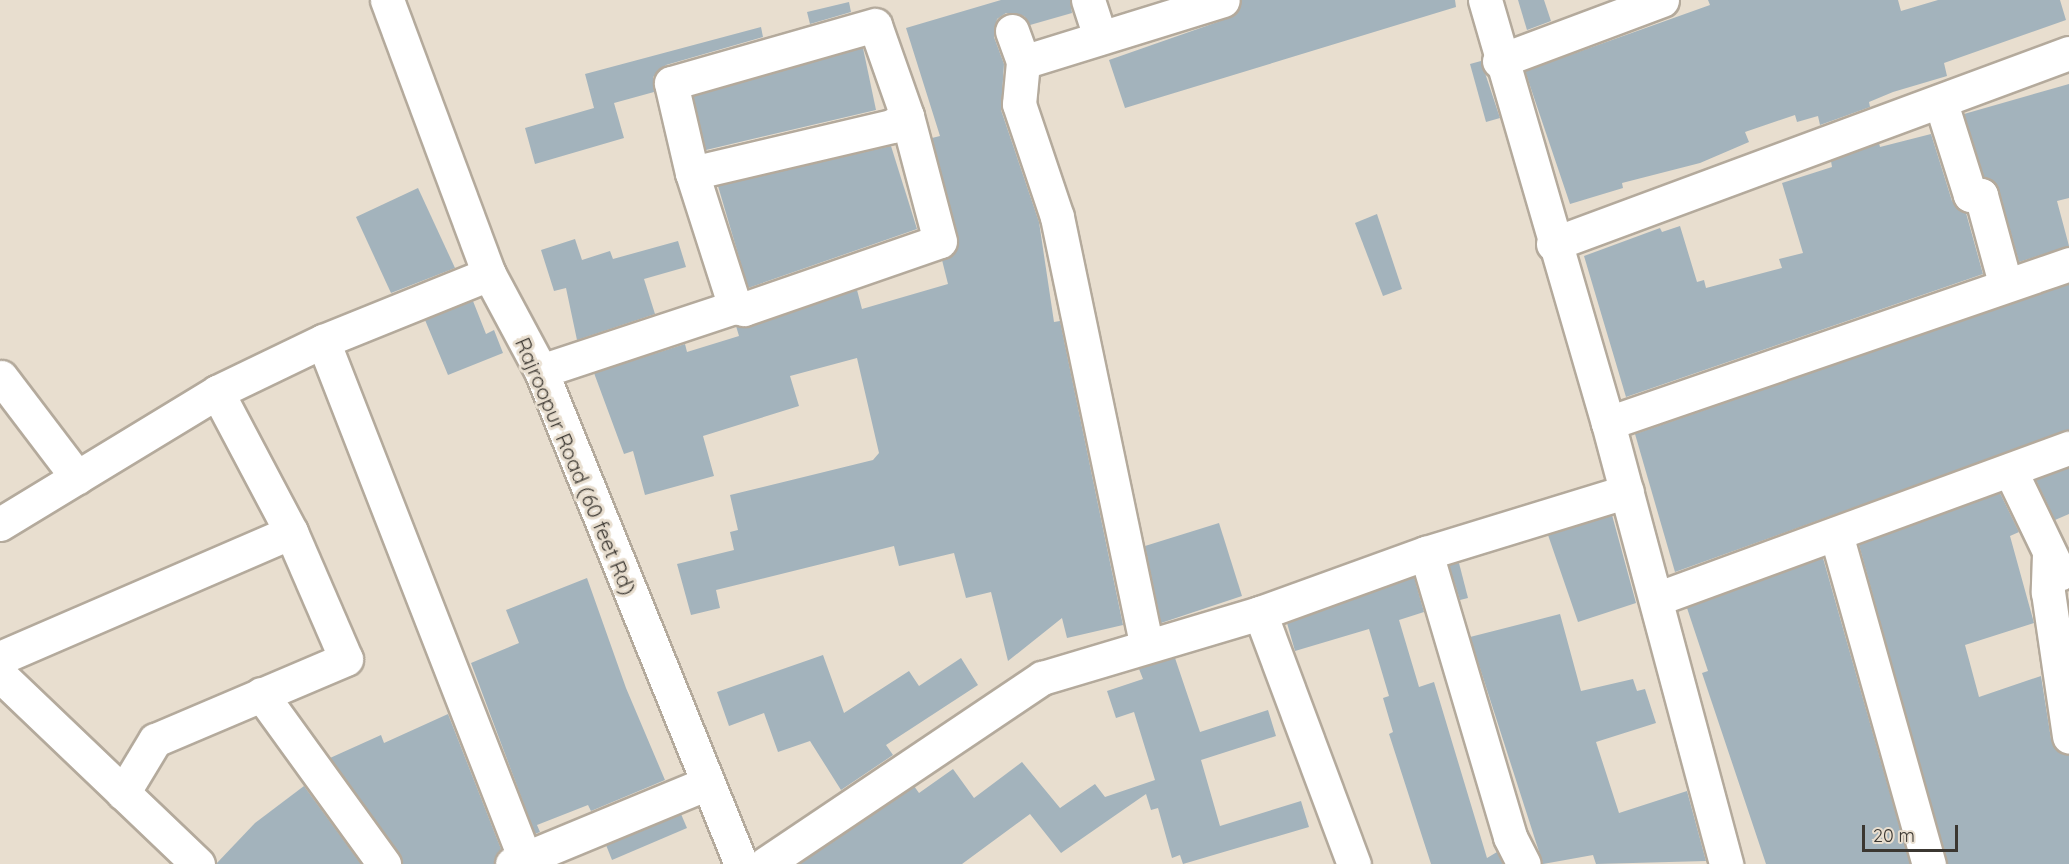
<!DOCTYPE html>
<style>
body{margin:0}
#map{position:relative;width:2069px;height:864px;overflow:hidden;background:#e8decf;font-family:Quicksand,sans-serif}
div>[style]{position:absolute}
.building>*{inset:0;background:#a3b3bc}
.roads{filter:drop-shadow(2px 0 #b4aa9c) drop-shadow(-2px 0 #b4aa9c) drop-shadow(0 2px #b4aa9c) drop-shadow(0 -2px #b4aa9c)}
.minor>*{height:33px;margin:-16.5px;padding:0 16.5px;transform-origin:16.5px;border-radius:16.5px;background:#fff}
.major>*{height:33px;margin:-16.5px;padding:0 16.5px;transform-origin:16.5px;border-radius:16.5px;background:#fff}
span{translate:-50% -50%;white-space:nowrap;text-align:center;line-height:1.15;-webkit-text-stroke:6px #e8decf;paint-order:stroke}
.street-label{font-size:21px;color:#3b3731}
.scale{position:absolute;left:1862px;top:825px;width:96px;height:27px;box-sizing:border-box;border:3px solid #3b3731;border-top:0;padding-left:8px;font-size:18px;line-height:21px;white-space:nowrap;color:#3b3731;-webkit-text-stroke:4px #e8decf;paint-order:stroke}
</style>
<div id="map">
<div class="building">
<i style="clip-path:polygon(1001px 0,1070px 0,1072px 13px,1030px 25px,1024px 16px,1006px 13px,997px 19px,994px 37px,1004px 64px,1001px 110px,1039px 222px,1054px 322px,1060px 321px,1123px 625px,1067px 638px,1062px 618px,1008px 661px,991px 592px,966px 598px,954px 553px,899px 566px,894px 546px,716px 590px,720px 608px,691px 615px,677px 564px,734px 550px,730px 532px,738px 530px,730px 495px,873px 460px,879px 453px,857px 358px,790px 376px,799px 406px,703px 436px,714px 476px,645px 495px,633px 451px,624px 454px,594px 373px,685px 344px,687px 352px,739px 336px,736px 326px,750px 327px,857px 290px,862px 309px,948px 284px,942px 260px,954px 253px,958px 236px,932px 138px,940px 136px,906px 28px)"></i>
<i style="clip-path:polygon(1241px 0,1455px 0,1456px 7px,1125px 108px,1109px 60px,1229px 18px)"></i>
<i style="clip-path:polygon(1518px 0,1544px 0,1551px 21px,1527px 30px)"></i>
<i style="clip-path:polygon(1708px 0,1898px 0,1901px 11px,1938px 0,2060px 0,2066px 20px,1944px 63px,1947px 76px,1893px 92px,1869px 102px,1870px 107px,1820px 125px,1818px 116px,1797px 122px,1795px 115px,1745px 132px,1749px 142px,1700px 163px,1622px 183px,1623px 188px,1570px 204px,1525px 71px,1710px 5px)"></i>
<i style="clip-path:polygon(849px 2px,851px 12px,810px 24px,807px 12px)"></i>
<i style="clip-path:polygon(761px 27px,763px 37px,666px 65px,653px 77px,654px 92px,614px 103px,624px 138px,535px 164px,525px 128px,594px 108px,585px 74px)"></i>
<i style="clip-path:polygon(863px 48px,876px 110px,706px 150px,693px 96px)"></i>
<i style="clip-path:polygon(1481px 61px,1500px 118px,1486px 122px,1470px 64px)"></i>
<i style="clip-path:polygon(2069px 84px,2069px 198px,2057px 201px,2069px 246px,2019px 262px,1999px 190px,1984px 177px,1964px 114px)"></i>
<i style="clip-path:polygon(1931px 134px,1952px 201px,1966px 213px,1983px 274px,1626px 397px,1584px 256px,1660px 228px,1662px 232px,1680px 226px,1697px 282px,1704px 280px,1706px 288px,1782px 268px,1779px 259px,1803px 253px,1782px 183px,1832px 167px,1831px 161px,1879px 143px,1880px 147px)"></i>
<i style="clip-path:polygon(891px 146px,917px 229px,748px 288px,718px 186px)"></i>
<i style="clip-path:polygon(418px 188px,455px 268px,391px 293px,356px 217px)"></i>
<i style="clip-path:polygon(1377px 214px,1402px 289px,1383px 296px,1355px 223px)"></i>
<i style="clip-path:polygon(575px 239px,582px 260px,610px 251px,613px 259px,678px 241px,686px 267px,644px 279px,655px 314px,577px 340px,566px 288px,554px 291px,541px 250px)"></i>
<i style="clip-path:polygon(2069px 284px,2069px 430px,1675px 572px,1635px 434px)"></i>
<i style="clip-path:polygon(473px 301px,486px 334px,494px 330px,503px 353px,448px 375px,425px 320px)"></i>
<i style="clip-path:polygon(2069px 468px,2069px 514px,2055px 520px,2036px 480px)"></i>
<i style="clip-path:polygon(2000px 493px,2019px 532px,2010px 536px,2034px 623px,1965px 645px,1979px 697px,2041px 676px,2051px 739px,2069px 754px,2069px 864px,1947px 864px,1859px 545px)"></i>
<i style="clip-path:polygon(1612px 515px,1636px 603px,1578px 622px,1548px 535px)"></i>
<i style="clip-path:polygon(1219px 523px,1242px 596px,1161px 623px,1145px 546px)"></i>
<i style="clip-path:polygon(1823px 558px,1910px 864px,1766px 864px,1702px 673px,1708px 671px,1687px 608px)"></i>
<i style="clip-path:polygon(1459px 563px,1468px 598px,1460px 600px,1449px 565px)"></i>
<i style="clip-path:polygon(1414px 577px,1424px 612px,1399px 620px,1419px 687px,1434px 682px,1487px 858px,1497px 852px,1503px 864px,1431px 864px,1389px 734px,1393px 732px,1383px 698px,1389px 696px,1369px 629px,1295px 651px,1287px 623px)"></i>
<i style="clip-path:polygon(587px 578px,626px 688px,665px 780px,591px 811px,588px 805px,537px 825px,540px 832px,535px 834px,471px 663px,519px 643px,506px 610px)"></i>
<i style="clip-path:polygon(1560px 614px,1581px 691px,1633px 679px,1637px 691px,1645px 689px,1656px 723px,1596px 742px,1619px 813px,1687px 791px,1706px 861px,1596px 864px,1593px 855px,1543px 864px,1470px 637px)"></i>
<i style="clip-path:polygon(823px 655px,844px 713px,909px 671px,919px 686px,961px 658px,978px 685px,886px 745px,893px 755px,841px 790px,810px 741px,778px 752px,764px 713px,729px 726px,717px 692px)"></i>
<i style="clip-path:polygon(1175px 658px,1200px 732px,1268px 710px,1276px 736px,1201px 760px,1220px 826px,1301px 801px,1309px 827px,1183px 864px,1180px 855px,1172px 858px,1158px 808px,1151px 810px,1146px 794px,1061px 853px,1030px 814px,962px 864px,799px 864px,914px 786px,919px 793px,953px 769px,974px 798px,1022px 762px,1060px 808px,1095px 784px,1105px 797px,1155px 780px,1134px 712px,1116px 718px,1107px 691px,1143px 679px,1139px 669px)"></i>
<i style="clip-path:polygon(448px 714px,501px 849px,494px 864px,402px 864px,330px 758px,381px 735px,384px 743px)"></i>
<i style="clip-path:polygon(304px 786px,361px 864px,216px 864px,255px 823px)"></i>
<i style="clip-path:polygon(681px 814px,687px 828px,612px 860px,606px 845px)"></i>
</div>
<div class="roads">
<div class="minor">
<i style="left:1088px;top:0;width:39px;rotate:72deg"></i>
<i style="left:1485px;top:0;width:441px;rotate:73.8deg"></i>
<i style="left:1608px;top:423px;width:457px;rotate:75deg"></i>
<i style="left:1012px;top:31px;width:33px;rotate:70deg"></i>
<i style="left:1023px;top:62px;width:42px;rotate:95.4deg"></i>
<i style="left:1019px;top:104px;width:119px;rotate:71.4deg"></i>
<i style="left:1057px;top:217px;width:436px;rotate:78.2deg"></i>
<i style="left:1499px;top:61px;width:174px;rotate:-20.5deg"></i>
<i style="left:1023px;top:62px;width:209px;rotate:-17.2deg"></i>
<i style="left:1941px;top:103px;width:96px;rotate:72.5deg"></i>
<i style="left:1970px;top:195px;width:11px"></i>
<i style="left:1981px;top:195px;width:91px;rotate:74.7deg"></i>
<i style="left:692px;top:173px;width:205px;rotate:-13.2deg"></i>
<i style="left:892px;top:126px;width:18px;rotate:-34deg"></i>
<i style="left:1553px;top:244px;width:550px;rotate:-20.31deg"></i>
<i style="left:489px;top:274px;width:179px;rotate:158deg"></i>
<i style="left:323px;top:341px;width:556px;rotate:68.7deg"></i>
<i style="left:541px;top:371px;width:204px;rotate:-18.3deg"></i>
<i style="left:735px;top:307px;width:9px;rotate:13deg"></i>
<i style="left:744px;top:309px;width:207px;rotate:-19.1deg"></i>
<i style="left:940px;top:241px;width:129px;rotate:-104.8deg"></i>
<i style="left:907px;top:116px;width:96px;rotate:-109.4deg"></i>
<i style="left:875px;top:25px;width:212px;rotate:164.1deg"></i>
<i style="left:671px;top:83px;width:92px;rotate:76.9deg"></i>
<i style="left:692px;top:173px;width:141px;rotate:72.2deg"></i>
<i style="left:1px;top:377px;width:126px;rotate:52.8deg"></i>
<i style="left:217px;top:392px;width:118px;rotate:-25.7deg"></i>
<i style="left:1608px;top:423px;width:488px;rotate:-19deg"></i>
<i style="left:2010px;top:470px;width:115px;rotate:64.3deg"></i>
<i style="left:0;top:524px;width:254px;rotate:-31.3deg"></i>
<i style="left:217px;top:392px;width:158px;rotate:62.1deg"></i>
<i style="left:291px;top:532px;width:138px;rotate:66.6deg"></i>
<i style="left:346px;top:659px;width:207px;rotate:157deg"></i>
<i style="left:155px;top:740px;width:62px;rotate:121.1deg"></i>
<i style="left:1836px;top:534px;width:343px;rotate:74.3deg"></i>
<i style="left:1426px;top:553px;width:296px;rotate:73.5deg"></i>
<i style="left:1510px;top:837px;width:30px;rotate:63deg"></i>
<i style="left:2049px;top:554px;width:38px;rotate:92deg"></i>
<i style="left:2048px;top:592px;width:146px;rotate:81.7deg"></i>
<i style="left:1656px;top:599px;width:440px;rotate:-20.1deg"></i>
<i style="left:1260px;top:613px;width:268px;rotate:69.5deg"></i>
<i style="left:0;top:658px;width:317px;rotate:-23.4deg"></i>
<i style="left:0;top:675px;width:274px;rotate:43.7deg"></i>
<i style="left:261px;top:694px;width:210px;rotate:54.1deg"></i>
<i style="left:512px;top:864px;width:209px;rotate:-22.5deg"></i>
<i style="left:765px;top:864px;width:334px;rotate:-33.9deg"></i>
<i style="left:1042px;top:678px;width:227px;rotate:-16.6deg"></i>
<i style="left:1260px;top:613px;width:177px;rotate:-19.9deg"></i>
<i style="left:1426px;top:553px;width:210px;rotate:-17.1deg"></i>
</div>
<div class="major">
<i style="left:387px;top:0;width:292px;rotate:69.6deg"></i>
<i style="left:489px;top:274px;width:110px;rotate:61.8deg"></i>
<i style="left:541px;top:371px;width:532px;rotate:67.92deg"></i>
</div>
</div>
<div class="street-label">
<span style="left:576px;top:466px;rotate:67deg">Rajroopur Road (60 feet Rd)</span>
</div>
<div class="scale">20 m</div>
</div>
